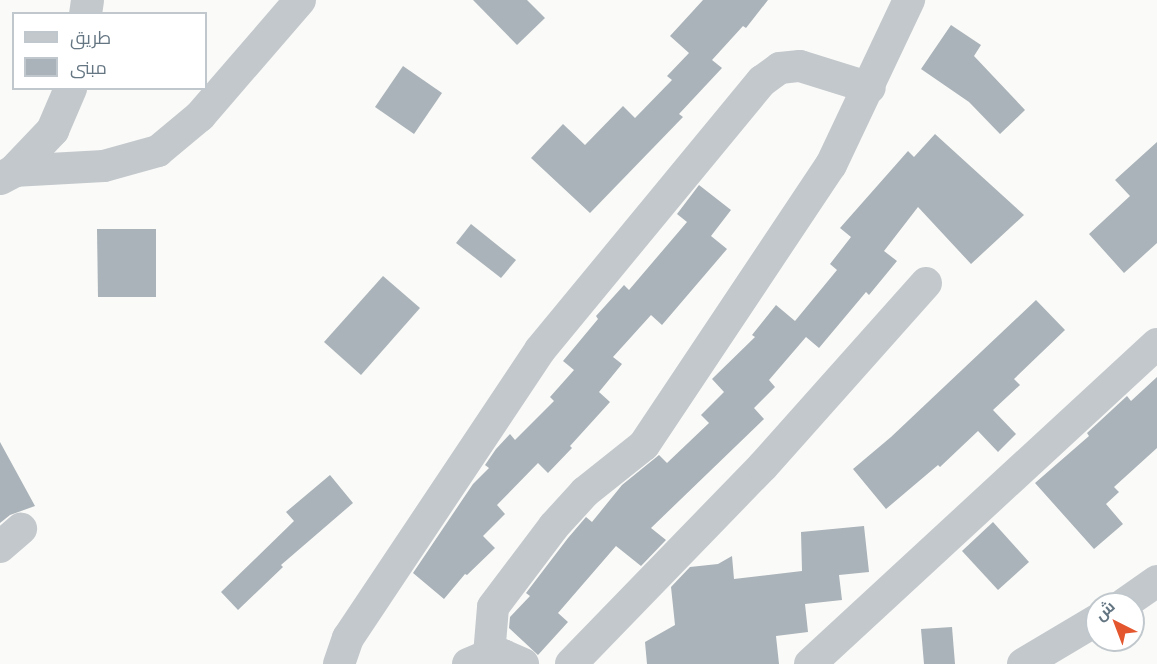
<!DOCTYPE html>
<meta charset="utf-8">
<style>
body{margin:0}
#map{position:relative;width:1157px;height:664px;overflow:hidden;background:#fafaf8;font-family:"IBM Plex Sans",Cairo,sans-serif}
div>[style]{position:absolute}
.building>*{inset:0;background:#aab3b9}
.minor>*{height:32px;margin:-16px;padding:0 16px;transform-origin:16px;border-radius:16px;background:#c3c8cc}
.tertiary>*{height:33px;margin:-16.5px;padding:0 16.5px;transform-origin:16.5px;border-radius:16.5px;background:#c3c8cc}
span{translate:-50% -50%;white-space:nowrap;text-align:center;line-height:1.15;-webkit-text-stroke:6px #fff;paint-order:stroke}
.legend{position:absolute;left:12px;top:12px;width:195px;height:78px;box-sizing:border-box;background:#fff;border:2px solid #c1c8cd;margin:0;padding:8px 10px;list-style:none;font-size:18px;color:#657683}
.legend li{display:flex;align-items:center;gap:12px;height:30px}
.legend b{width:30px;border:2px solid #c1c8cd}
.north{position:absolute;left:1085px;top:592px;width:60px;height:60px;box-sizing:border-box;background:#fff;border:2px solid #c1c8cd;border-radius:50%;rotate:318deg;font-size:16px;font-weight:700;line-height:24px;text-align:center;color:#657683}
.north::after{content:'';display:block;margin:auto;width:21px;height:27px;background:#e4572e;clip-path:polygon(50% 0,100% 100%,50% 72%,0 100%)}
</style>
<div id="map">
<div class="building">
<i style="clip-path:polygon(473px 0,527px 0,545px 18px,517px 45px)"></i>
<i style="clip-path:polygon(703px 0,768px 0,746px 28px,743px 26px,712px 60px,722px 68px,679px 114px,683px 117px,590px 213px,531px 158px,563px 124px,585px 145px,623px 106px,635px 118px,672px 80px,667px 76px,689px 53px,670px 36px)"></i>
<i style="clip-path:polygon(951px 25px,981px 45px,974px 56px,1025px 110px,1000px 134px,969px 102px,921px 69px)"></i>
<i style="clip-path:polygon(403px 66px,442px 93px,414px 134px,375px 107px)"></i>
<i style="clip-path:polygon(935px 134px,1024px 215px,971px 264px,918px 207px,884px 251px,897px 261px,869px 295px,866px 292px,819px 348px,806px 337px,769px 380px,775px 387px,754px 408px,764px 419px,651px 528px,666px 540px,641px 566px,616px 546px,558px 613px,568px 622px,538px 655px,509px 628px,510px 617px,530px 596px,526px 593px,568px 538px,586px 517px,592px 522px,622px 485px,659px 455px,667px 463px,709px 423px,701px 415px,724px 392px,712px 379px,755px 337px,752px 335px,776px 305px,795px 321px,837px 270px,830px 264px,851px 237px,840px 228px,908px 151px,914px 157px)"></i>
<i style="clip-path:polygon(1157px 142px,1157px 243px,1124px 273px,1089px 234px,1130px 196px,1115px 180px)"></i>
<i style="clip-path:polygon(699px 185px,731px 210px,711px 236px,727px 249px,662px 325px,651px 315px,613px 357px,622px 364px,599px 392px,610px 402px,570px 446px,572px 448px,548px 473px,538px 463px,497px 505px,505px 514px,483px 536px,495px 548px,467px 575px,465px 574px,444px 599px,413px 573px,473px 484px,489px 468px,485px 465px,496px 449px,510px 434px,515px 440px,554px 401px,550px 397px,574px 370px,563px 361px,598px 319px,596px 316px,624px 285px,629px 290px,687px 222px,677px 214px)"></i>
<i style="clip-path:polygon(471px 224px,516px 260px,501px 278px,456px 243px)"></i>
<i style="clip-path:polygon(97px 229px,156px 229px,156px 297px,98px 297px)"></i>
<i style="clip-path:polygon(383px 276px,420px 308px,361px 375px,324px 342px)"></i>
<i style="clip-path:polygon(1036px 300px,1065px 330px,1014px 379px,1020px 385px,993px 410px,1016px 434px,998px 452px,978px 431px,940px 467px,938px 465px,886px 509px,853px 469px,891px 437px)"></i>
<i style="clip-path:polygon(1157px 377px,1157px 448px,1114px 487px,1119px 492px,1106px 504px,1123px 524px,1094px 549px,1035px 483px,1089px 436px,1087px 433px,1127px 396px,1131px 401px)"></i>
<i style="clip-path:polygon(0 442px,35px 506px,10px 515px,0 523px)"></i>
<i style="clip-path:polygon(330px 475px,353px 503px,281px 565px,283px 567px,238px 610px,221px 592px,294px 521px,286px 512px)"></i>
<i style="clip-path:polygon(993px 522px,1029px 562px,998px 590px,962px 551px)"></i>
<i style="clip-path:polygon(864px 526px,869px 572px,839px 575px,842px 600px,805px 604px,808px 632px,776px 636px,779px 664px,647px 664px,645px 642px,675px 625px,671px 587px,690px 567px,718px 564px,732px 556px,734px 579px,802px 571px,801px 532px)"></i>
<i style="clip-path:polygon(952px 627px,955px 664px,924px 664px,921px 629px)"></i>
</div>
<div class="minor">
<i style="left:13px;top:171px;width:91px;rotate:-3.1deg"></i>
<i style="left:104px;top:166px;width:56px;rotate:-15.5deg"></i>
<i style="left:158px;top:151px;width:55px;rotate:-39.8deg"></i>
<i style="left:200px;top:116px;width:153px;rotate:-49.2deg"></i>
<i style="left:0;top:547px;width:28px;rotate:-41deg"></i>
<i style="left:1124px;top:604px;width:40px;rotate:-34.9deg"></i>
<i style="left:489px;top:655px;width:48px;rotate:-85.2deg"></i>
<i style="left:493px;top:607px;width:101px;rotate:-53deg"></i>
<i style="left:554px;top:526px;width:46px;rotate:-47.6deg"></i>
<i style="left:585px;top:492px;width:75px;rotate:-38.5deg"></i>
<i style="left:644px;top:445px;width:337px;rotate:-56.3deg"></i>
<i style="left:831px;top:165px;width:183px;rotate:-64.7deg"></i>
<i style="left:339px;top:664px;width:28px;rotate:-71deg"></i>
<i style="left:348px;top:638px;width:346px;rotate:-56.3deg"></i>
<i style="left:540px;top:350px;width:349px;rotate:-50.5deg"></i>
<i style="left:762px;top:81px;width:22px;rotate:-36deg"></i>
<i style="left:780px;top:68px;width:20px;rotate:-6deg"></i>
<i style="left:800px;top:66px;width:73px;rotate:17.4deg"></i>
<i style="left:468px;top:664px;width:23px;rotate:-23deg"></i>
<i style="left:489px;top:655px;width:14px"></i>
<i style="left:503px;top:655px;width:22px;rotate:24deg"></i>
<i style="left:571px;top:664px;width:276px;rotate:-45.9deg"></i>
<i style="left:763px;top:466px;width:245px;rotate:-48.3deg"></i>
<i style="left:810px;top:664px;width:472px;rotate:-42.7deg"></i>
<i style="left:1023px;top:664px;width:86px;rotate:-30.7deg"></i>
</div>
<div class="tertiary">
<i style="left:85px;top:14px;width:14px;rotate:-82deg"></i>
<i style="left:0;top:178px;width:15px;rotate:-28deg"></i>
<i style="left:13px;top:171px;width:57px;rotate:-46.4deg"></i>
<i style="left:52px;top:130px;width:46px;rotate:-66.8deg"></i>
</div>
<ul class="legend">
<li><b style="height:8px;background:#c3c8cc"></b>طريق</li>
<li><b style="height:16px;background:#aab3b9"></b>مبنى</li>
</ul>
<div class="north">ش</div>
</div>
